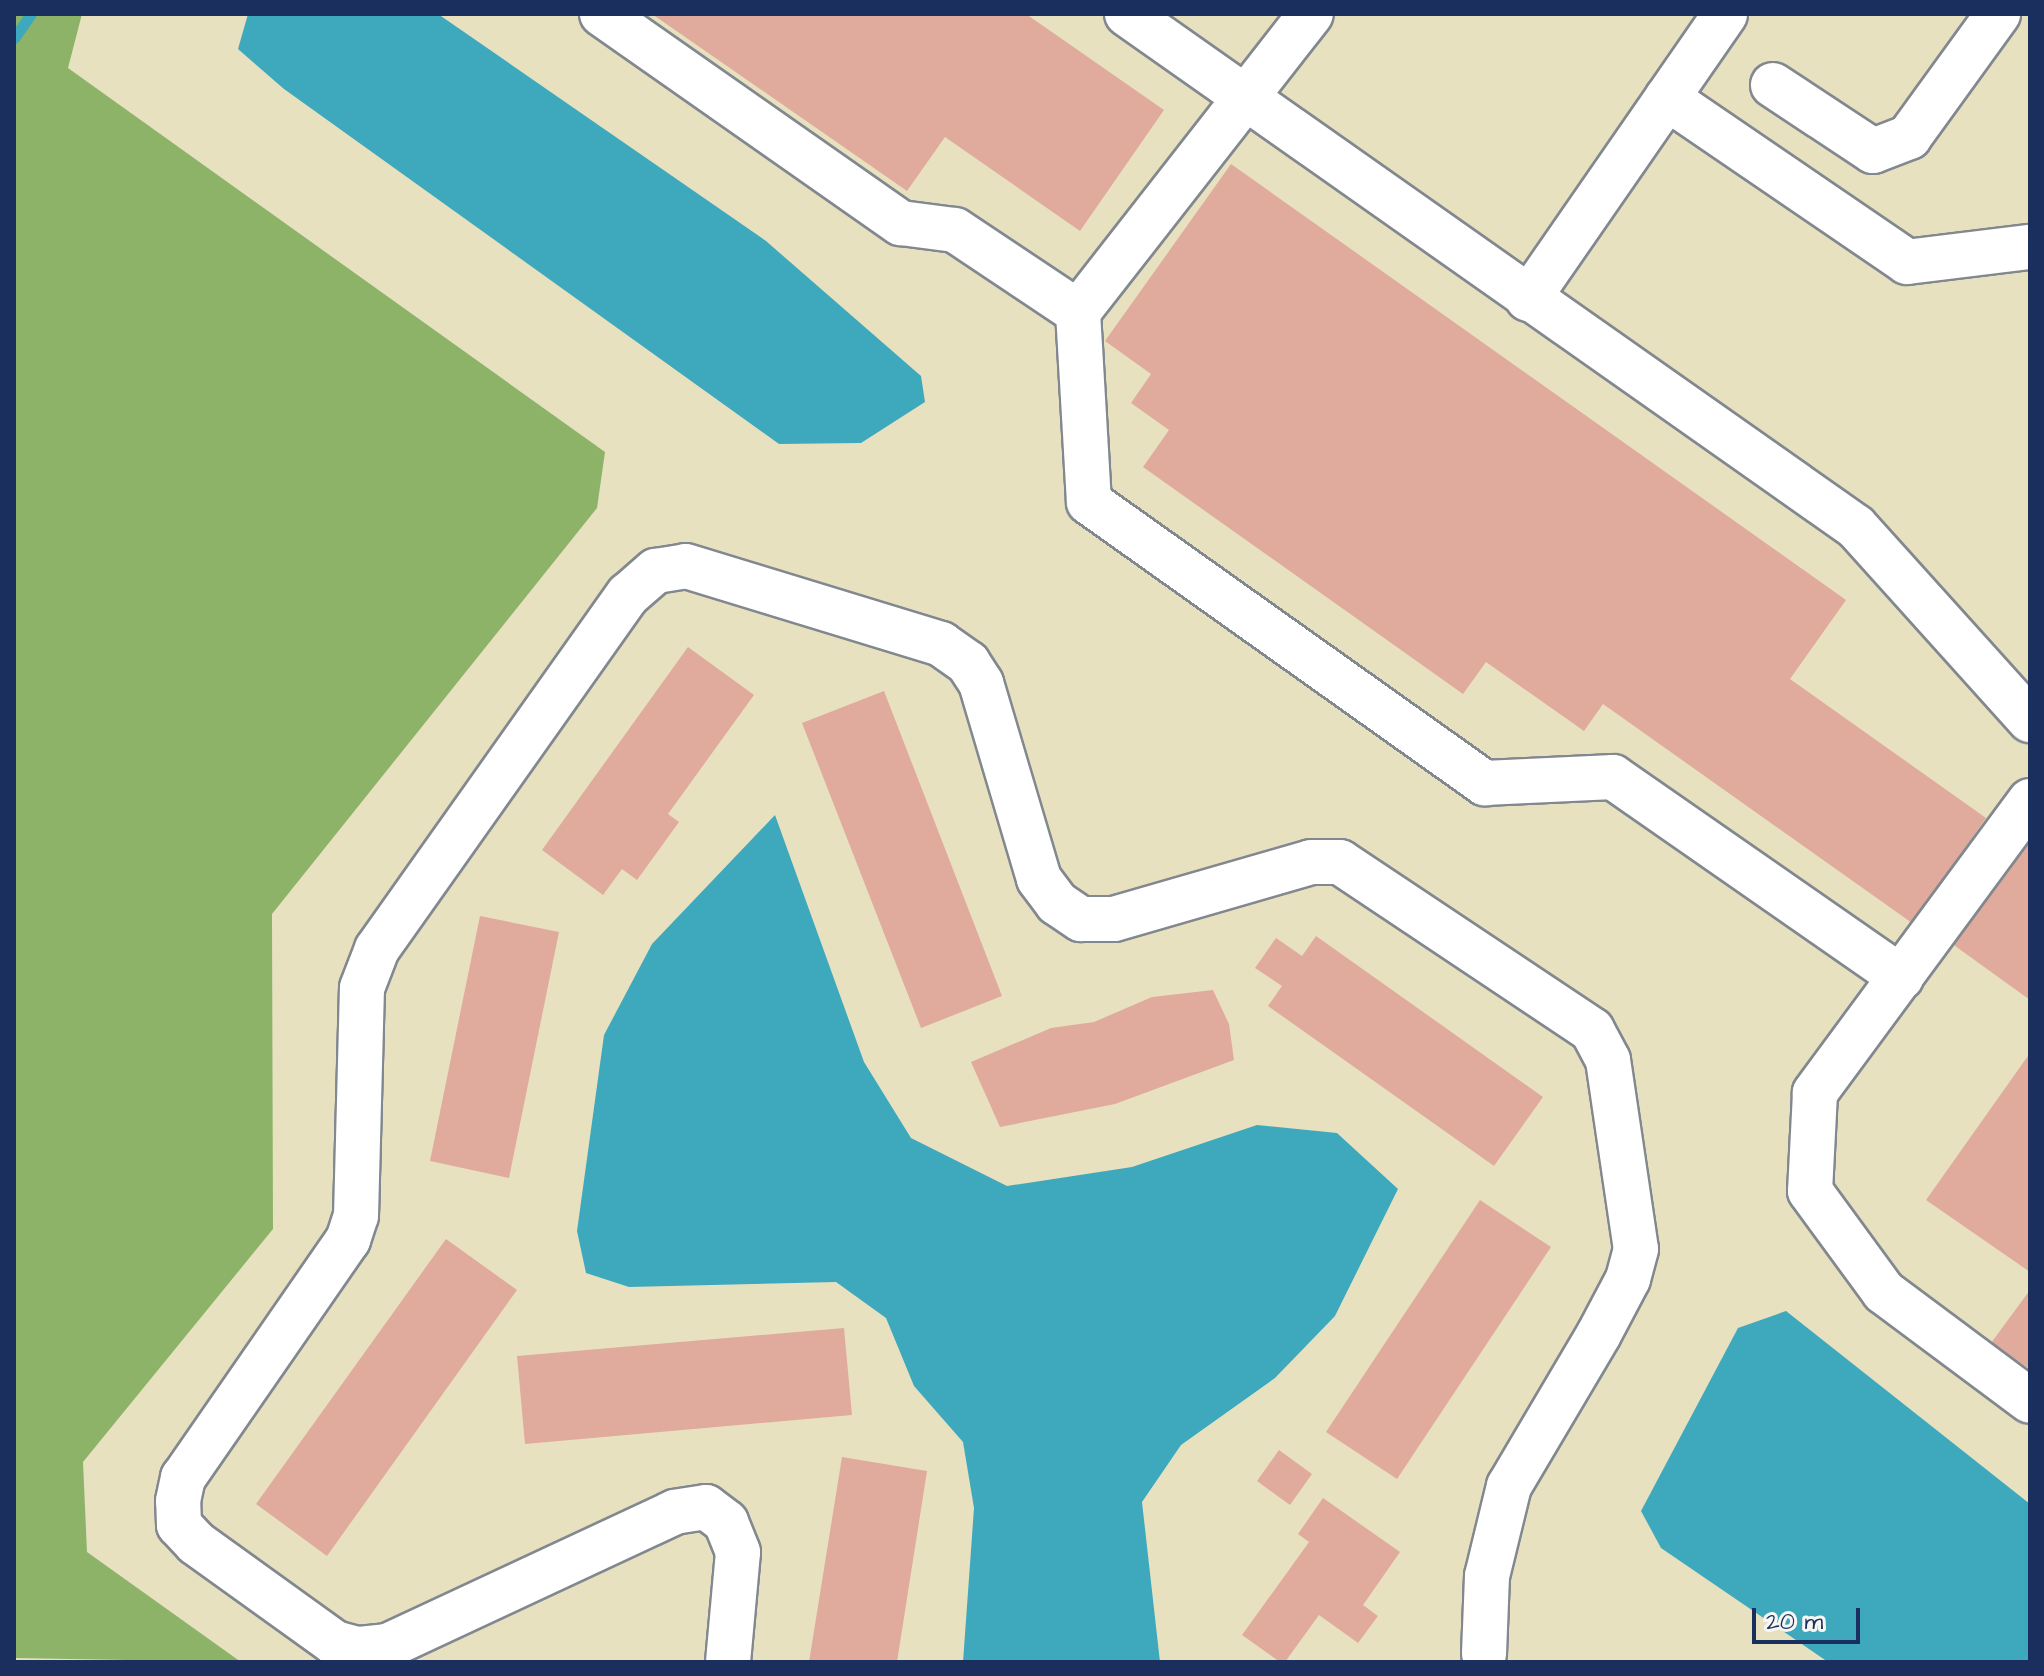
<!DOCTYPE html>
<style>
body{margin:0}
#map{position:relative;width:2044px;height:1676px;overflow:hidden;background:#e8e1c0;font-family:"Architects Daughter",sans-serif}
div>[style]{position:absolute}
.forest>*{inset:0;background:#8db368}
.water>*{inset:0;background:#3ea9bd}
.stream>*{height:11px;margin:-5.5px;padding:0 5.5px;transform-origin:5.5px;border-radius:5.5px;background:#3ea9bd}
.building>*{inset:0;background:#e0ab9c}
.roads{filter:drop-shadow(2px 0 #82888f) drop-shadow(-2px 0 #82888f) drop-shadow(0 2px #82888f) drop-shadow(0 -2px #82888f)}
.minor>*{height:44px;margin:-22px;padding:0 22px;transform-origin:22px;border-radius:22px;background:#fff}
span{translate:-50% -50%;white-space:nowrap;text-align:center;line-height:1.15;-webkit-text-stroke:6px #f6f6f2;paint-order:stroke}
.frame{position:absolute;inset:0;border:16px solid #1b2f5e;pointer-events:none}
.scale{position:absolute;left:1752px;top:1608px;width:108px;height:36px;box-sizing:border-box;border:4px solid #1b2f5e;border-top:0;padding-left:10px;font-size:24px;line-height:28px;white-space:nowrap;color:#1b2f5e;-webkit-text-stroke:6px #f6f6f2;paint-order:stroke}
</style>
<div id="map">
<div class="forest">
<i style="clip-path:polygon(14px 14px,82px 14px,68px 68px,605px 452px,597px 508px,272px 914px,273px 1229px,83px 1462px,87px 1552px,241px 1662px,14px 1658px)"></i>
</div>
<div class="water">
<i style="clip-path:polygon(248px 14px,438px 14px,766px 241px,921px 376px,925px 402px,861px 443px,779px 444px,284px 89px,238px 49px)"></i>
<i style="clip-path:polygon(775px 815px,864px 1062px,911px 1138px,1007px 1186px,1132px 1167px,1257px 1125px,1337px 1133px,1398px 1189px,1335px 1316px,1275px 1378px,1181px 1445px,1142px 1502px,1160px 1662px,963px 1662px,974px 1508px,963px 1442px,914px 1386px,886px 1318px,836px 1282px,629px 1287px,586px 1273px,577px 1231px,604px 1035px,652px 944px)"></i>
<i style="clip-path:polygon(1786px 1311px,2030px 1504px,2030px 1662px,1828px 1662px,1661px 1548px,1641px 1511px,1738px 1328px)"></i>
</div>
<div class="stream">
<i style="left:14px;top:38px;width:29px;rotate:-55deg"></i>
</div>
<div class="building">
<i style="clip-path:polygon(652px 14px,1026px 14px,1164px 110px,1080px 231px,945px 137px,907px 191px)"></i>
<i style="clip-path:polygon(1231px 164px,1846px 600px,1790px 679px,1986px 818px,1912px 923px,1603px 704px,1584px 731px,1486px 662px,1463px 694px,1143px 467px,1169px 430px,1131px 403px,1151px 374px,1105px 341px)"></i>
<i style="clip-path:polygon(688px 647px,754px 695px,668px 814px,679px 822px,637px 880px,622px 869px,603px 895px,542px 850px)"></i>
<i style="clip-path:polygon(884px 691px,1002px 996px,921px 1028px,802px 723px)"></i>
<i style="clip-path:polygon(2030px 838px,2030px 1000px,1951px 943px)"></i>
<i style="clip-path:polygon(480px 916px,559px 932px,509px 1178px,430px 1161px)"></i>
<i style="clip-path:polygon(1316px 936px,1543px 1097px,1494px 1166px,1268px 1006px,1282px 986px,1255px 968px,1276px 938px,1302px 956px)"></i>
<i style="clip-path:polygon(1213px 990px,1229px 1024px,1234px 1060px,1115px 1104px,1000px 1127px,971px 1062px,1051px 1028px,1094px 1022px,1152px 997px)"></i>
<i style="clip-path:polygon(2030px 1053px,2030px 1272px,1926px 1200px)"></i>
<i style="clip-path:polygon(1480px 1200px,1551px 1247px,1397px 1479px,1326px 1432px)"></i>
<i style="clip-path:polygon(446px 1239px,517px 1290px,327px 1556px,256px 1504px)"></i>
<i style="clip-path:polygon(2030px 1290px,2030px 1369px,1991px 1343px)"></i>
<i style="clip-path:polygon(844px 1328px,852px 1415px,525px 1444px,517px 1356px)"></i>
<i style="clip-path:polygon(1279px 1450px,1312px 1474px,1290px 1505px,1257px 1481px)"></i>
<i style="clip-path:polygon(842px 1457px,927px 1471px,897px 1662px,809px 1662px)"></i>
<i style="clip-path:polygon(1323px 1498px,1400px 1552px,1363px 1605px,1378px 1616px,1358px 1643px,1319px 1615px,1285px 1662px,1280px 1662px,1242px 1635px,1309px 1542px,1298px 1534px)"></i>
</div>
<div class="roads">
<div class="minor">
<i style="left:602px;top:14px;width:365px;rotate:35deg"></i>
<i style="left:901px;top:223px;width:54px;rotate:7.4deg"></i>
<i style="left:955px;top:230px;width:148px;rotate:33.7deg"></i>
<i style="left:1078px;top:312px;width:190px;rotate:86.7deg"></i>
<i style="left:1089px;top:502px;width:486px;rotate:35.4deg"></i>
<i style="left:1485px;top:783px;width:128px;rotate:-2.7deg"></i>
<i style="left:1613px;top:777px;width:351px;rotate:34.8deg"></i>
<i style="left:1127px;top:14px;width:891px;rotate:35.13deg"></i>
<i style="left:1856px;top:527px;width:260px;rotate:48deg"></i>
<i style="left:1773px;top:85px;width:120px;rotate:33.4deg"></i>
<i style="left:1873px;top:151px;width:39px;rotate:-21deg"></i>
<i style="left:1909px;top:137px;width:152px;rotate:-54.1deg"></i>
<i style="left:1667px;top:98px;width:291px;rotate:34.3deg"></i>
<i style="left:1907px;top:262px;width:124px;rotate:-7deg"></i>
<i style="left:1528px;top:299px;width:346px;rotate:-55.3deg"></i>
<i style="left:1078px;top:312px;width:378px;rotate:-52deg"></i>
<i style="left:2030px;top:801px;width:363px;rotate:126.4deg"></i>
<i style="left:1815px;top:1093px;width:98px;rotate:92.9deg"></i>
<i style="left:1810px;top:1191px;width:125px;rotate:53.8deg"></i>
<i style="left:1884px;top:1292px;width:182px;rotate:36.7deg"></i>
<i style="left:728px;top:1662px;width:110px;rotate:-84.8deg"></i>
<i style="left:738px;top:1552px;width:32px;rotate:-112deg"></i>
<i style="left:726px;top:1522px;width:25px;rotate:-143deg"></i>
<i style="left:706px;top:1507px;width:31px;rotate:171deg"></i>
<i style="left:675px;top:1512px;width:317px;rotate:155deg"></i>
<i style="left:388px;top:1646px;width:31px;rotate:174deg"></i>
<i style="left:357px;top:1649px;width:23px;rotate:-165deg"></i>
<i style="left:335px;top:1643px;width:171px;rotate:-144.3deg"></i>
<i style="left:196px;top:1543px;width:25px;rotate:-133deg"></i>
<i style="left:179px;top:1525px;width:24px;rotate:-92deg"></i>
<i style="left:178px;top:1501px;width:24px;rotate:-78deg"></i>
<i style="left:183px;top:1478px;width:290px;rotate:-55.3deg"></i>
<i style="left:348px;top:1240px;width:25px;rotate:-72deg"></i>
<i style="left:356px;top:1216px;width:228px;rotate:-88.5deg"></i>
<i style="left:362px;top:988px;width:42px;rotate:-69deg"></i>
<i style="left:377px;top:949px;width:434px;rotate:-54.7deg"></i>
<i style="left:628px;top:595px;width:37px;rotate:-41deg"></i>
<i style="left:656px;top:571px;width:30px;rotate:-9deg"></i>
<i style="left:686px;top:566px;width:267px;rotate:17deg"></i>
<i style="left:941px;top:644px;width:33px;rotate:35deg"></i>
<i style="left:968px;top:663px;width:24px;rotate:57deg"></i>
<i style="left:981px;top:683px;width:204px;rotate:73.5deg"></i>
<i style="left:1039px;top:879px;width:30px;rotate:53deg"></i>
<i style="left:1057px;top:903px;width:29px;rotate:34deg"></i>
<i style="left:1081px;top:919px;width:33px"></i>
<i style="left:1114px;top:919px;width:205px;rotate:-16.1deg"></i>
<i style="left:1311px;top:862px;width:29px"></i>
<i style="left:1340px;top:862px;width:303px;rotate:33.7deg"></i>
<i style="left:1592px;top:1030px;width:34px;rotate:62deg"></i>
<i style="left:1608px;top:1060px;width:191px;rotate:81.6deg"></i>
<i style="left:1636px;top:1249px;width:31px;rotate:105deg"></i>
<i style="left:1628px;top:1279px;width:62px;rotate:117.8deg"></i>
<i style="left:1599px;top:1334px;width:177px;rotate:120.6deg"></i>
<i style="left:1509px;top:1486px;width:93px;rotate:103.7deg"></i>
<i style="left:1487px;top:1576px;width:78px;rotate:92.2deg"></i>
</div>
</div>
<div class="frame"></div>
<div class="scale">20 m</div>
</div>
